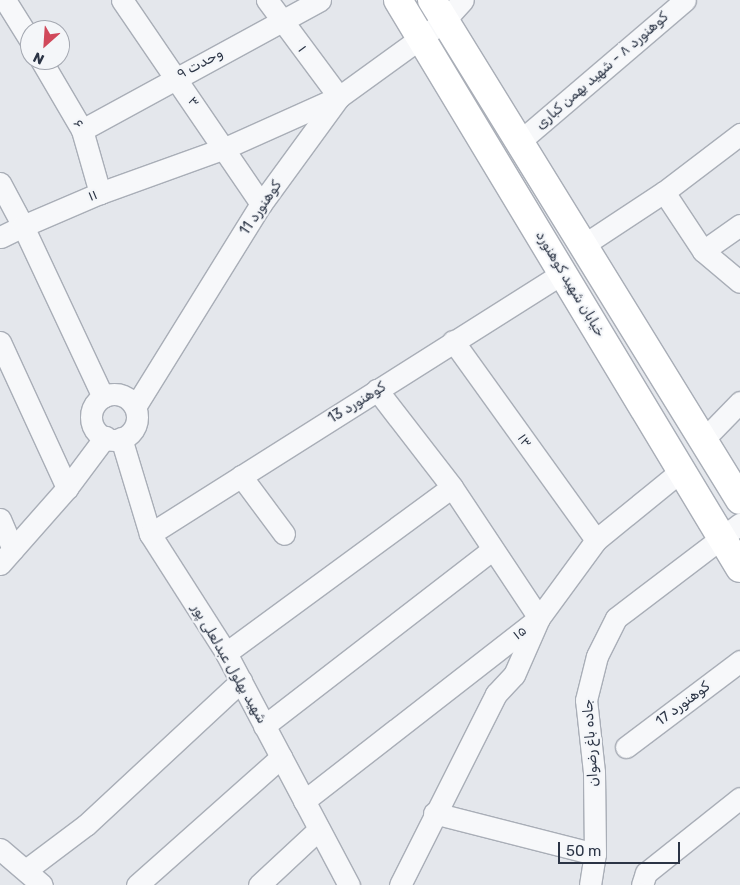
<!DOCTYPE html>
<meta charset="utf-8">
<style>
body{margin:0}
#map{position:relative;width:740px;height:885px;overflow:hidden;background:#e4e7ec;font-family:Rubik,Cairo,sans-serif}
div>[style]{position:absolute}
.roads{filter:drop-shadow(1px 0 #a9aeb7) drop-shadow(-1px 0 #a9aeb7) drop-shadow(0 1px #a9aeb7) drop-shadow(0 -1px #a9aeb7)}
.minor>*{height:21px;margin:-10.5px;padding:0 10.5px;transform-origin:10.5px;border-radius:10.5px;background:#f7f8fa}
.minor>.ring{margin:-10.5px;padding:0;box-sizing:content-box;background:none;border:21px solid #f7f8fa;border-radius:50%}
.major>*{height:28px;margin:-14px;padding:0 14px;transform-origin:14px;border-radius:14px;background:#fff}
span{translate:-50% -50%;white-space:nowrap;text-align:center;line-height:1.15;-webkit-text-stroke:4.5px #f4f6f9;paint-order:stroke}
.street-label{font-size:14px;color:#2b3445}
.north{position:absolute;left:20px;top:20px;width:50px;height:50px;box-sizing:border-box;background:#f4f6f9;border:1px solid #a4a8b1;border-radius:50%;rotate:206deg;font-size:14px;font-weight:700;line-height:20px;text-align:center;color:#2b3445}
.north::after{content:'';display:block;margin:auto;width:18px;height:22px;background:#d1495b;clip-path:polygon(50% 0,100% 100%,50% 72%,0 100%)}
.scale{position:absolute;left:558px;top:842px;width:122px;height:22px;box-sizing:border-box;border:2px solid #2b3445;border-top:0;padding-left:6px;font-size:15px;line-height:18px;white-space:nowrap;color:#2b3445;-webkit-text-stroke:4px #f4f6f9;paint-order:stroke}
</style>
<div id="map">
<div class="roads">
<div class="minor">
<i style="left:5px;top:0;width:47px;rotate:58deg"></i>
<i style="left:122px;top:0;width:247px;rotate:55.7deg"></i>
<i style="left:41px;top:60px;width:81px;rotate:59.6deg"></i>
<i style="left:82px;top:130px;width:66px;rotate:74.1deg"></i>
<i style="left:82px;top:130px;width:271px;rotate:-28.6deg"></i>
<i style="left:519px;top:142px;width:218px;rotate:-40.5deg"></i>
<i style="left:0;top:183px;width:49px;rotate:61.9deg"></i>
<i style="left:23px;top:226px;width:25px;rotate:154deg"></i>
<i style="left:664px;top:192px;width:71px;rotate:56.5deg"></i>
<i style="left:703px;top:251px;width:48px;rotate:40deg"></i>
<i style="left:582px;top:246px;width:98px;rotate:-33.4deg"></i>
<i style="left:664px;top:192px;width:96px;rotate:-37.3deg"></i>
<i style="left:703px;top:251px;width:45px;rotate:-35.1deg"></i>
<i style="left:453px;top:341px;width:245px;rotate:54.3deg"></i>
<i style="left:0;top:342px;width:161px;rotate:65.3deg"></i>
<i class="ring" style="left:91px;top:394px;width:25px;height:25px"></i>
<i style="left:103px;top:397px;width:189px;rotate:-115.1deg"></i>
<i style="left:23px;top:226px;width:84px;rotate:-23.2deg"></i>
<i style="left:100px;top:193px;width:133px;rotate:-19.8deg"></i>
<i style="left:225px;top:148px;width:125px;rotate:-24.1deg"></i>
<i style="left:339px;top:97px;width:121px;rotate:-126.6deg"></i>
<i style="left:135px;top:407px;width:239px;rotate:-58.2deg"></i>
<i style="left:261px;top:204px;width:132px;rotate:-53.9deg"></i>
<i style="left:339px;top:97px;width:130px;rotate:-35.9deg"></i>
<i style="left:444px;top:21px;width:28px;rotate:-48deg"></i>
<i style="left:121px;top:438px;width:100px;rotate:73.2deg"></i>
<i style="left:150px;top:534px;width:141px;rotate:57.4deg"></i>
<i style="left:226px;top:653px;width:263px;rotate:62.1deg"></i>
<i style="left:703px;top:440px;width:53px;rotate:-45.8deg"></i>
<i style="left:241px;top:476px;width:72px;rotate:53.4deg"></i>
<i style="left:0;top:519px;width:33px;rotate:67deg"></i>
<i style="left:150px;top:534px;width:490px;rotate:-32.3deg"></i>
<i style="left:0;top:564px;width:101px;rotate:-48.6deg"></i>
<i style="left:67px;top:488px;width:64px;rotate:-53.3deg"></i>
<i style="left:226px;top:653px;width:280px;rotate:-36.3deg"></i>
<i style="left:264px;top:726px;width:289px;rotate:-37.7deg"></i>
<i style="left:626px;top:747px;width:143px;rotate:-37deg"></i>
<i style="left:304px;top:801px;width:298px;rotate:-37.9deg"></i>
<i style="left:539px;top:618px;width:157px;rotate:-123.6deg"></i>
<i style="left:452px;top:487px;width:123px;rotate:-127.7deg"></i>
<i style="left:434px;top:813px;width:166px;rotate:14.3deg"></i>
<i style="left:0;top:849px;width:55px;rotate:40.6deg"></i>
<i style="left:26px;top:870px;width:75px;rotate:-36.9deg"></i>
<i style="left:86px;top:825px;width:212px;rotate:-42.9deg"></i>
<i style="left:137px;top:885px;width:193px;rotate:-41.6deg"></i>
<i style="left:259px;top:885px;width:82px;rotate:-43deg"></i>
<i style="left:400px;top:885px;width:214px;rotate:-63.3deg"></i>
<i style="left:496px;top:694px;width:26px;rotate:-47deg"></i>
<i style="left:514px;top:675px;width:62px;rotate:-66.3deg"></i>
<i style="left:539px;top:618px;width:97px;rotate:-53.8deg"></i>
<i style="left:596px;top:540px;width:109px;rotate:-39.1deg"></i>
<i style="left:590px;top:885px;width:31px;rotate:-81deg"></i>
<i style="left:595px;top:854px;width:82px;rotate:-90.7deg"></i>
<i style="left:594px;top:772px;width:72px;rotate:-96.3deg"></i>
<i style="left:586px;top:700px;width:45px;rotate:-76deg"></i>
<i style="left:597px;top:656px;width:42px;rotate:-63.4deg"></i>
<i style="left:616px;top:618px;width:156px;rotate:-37.2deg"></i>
<i style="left:642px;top:885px;width:13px;rotate:-72deg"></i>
<i style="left:646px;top:873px;width:120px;rotate:-38.6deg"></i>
</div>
<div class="major">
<i style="left:398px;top:0;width:663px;rotate:58.95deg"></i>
<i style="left:432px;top:0;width:587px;rotate:58.37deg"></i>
</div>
</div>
<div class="street-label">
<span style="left:302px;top:49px;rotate:53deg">۱</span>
<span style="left:200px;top:64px;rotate:-28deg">۹ وحدت</span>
<span style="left:602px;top:71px;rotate:-41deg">کوهنورد ۸ - شهید بهمن کباری</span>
<span style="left:193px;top:102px;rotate:55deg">۳</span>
<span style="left:78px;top:124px;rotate:62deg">۶</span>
<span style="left:93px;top:196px;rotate:-23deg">۱۱</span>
<span style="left:261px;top:208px;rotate:-56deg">کوهنورد 11</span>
<span style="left:570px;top:284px;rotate:59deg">خیابان شهید کوهنورد</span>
<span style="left:357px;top:403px;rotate:-32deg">کوهنورد 13</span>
<span style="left:524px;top:441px;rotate:55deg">۱۳</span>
<span style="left:520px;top:633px;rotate:-38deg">۱۵</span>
<span style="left:229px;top:664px;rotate:60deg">شهید بهلول عبدلعلی پور</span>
<span style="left:683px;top:704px;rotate:-37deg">کوهنورد 17</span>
<span style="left:591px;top:743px;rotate:-94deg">جاده باغ رضوان</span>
</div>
<div class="north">N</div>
<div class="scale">50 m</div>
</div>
